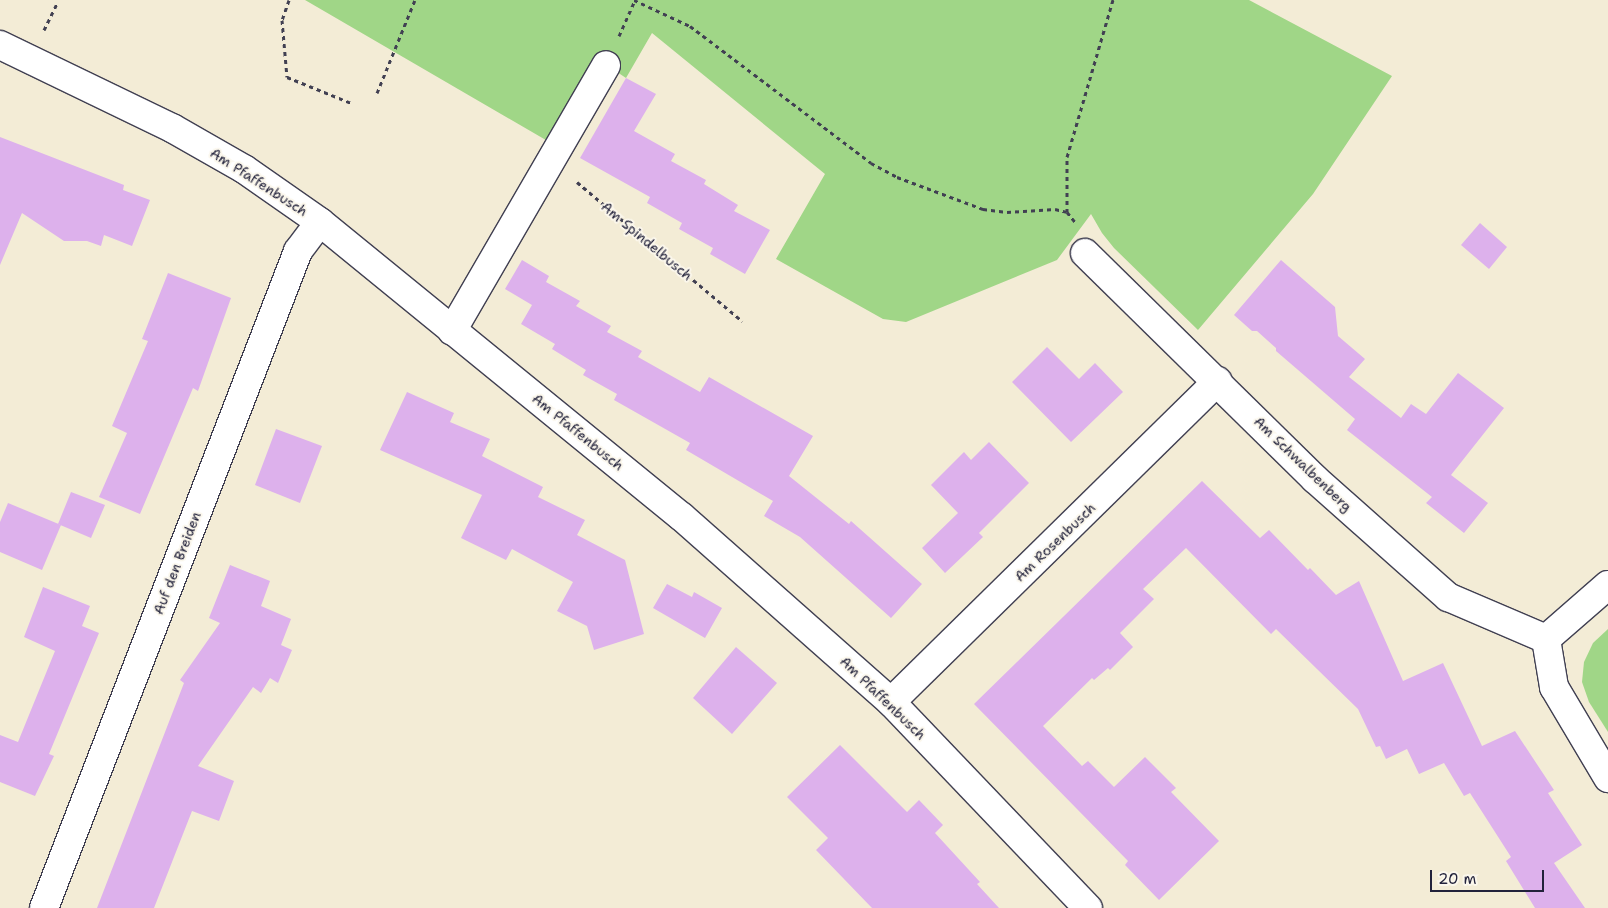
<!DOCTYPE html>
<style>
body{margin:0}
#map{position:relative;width:1608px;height:908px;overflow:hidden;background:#f3ecd6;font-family:"Shantell Sans",sans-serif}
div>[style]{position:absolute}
.green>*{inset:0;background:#a0d687}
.building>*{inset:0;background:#ddb1ec}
.path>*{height:3px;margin-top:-1.5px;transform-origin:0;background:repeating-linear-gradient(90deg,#414052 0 4px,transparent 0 8px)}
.roads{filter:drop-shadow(1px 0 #414052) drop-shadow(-1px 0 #414052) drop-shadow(0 1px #414052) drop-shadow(0 -1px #414052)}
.minor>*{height:28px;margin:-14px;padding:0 14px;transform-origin:14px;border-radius:14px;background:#fff}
span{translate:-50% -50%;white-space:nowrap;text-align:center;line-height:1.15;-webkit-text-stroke:4px #fbf7ec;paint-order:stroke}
.street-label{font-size:14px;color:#22223b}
.scale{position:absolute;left:1430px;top:870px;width:114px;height:22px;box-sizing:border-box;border:2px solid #22223b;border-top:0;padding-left:6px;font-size:15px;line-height:18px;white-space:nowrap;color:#22223b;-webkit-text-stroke:4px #fbf7ec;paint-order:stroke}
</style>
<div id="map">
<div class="green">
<i style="clip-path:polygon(305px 0,1249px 0,1392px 76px,1313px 194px,1198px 330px,1114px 248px,1102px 233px,1091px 214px,1057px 260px,906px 322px,883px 319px,776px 259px,825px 174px,652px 33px,626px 78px,614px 70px,551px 143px)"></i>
<i style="clip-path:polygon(1608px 629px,1608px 732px,1589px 702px,1582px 682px,1584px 662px,1593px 643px)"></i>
</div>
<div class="building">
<i style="clip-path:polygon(626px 78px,656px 94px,634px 131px,675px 154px,671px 161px,706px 180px,704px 184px,738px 205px,734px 211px,770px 230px,745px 274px,710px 254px,713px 248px,679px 229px,682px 223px,647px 203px,650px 197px,580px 158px)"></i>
<i style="clip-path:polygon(0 137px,124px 185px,123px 190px,150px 200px,132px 246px,104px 235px,101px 246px,87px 241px,64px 241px,22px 213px,0 265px)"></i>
<i style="clip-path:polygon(1480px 223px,1507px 247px,1489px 269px,1461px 245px)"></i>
<i style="clip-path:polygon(522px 260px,549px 276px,546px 282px,580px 301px,576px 306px,611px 326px,607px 332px,642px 351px,638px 357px,700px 392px,709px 377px,813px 436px,789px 476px,849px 524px,851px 521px,922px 584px,891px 618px,800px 537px,764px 516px,773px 501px,686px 450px,690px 443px,614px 400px,617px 394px,583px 375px,586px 370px,552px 349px,555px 344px,521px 324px,532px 305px,505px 289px)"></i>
<i style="clip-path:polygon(1281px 260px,1335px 307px,1338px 336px,1365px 359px,1349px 377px,1401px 418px,1411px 404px,1426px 414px,1458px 373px,1504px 408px,1451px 475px,1488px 503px,1464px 533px,1426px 503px,1432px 497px,1347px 430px,1355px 419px,1276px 351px,1276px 348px,1257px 331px,1252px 331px,1234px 315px)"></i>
<i style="clip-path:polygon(168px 273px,231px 298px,198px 391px,193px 388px,140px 514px,99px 497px,127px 433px,112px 426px,148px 341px,142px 339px)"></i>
<i style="clip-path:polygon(1047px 347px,1079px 379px,1095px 363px,1123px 392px,1071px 442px,1012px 382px)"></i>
<i style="clip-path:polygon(407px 392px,454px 413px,450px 422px,490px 439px,482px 456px,543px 487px,538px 497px,585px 520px,577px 535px,625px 560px,644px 634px,594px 650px,587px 626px,557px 611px,573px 582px,512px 549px,506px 560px,461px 538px,482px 495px,380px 450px)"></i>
<i style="clip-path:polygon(276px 429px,322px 446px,300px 503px,255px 485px)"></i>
<i style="clip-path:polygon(989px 442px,1029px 483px,979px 533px,983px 537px,945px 573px,922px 548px,958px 513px,931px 485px,964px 452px,971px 460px)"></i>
<i style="clip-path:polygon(1202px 481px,1260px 538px,1269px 530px,1308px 570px,1310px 568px,1336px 595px,1359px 581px,1403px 681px,1443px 663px,1482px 746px,1515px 731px,1554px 790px,1548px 793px,1582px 845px,1554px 863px,1585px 908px,1535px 908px,1506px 861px,1511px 857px,1470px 793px,1464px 796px,1444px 763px,1419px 774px,1407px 749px,1386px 759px,1380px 746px,1376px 747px,1358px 709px,1276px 629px,1271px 634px,1186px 548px,1143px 589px,1154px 599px,1120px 633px,1133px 647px,1110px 670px,1108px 668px,1094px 680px,1092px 678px,1043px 726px,1082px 766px,1088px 761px,1114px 787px,1145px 757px,1176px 788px,1171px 792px,1219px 841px,1159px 900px,1125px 865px,1128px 861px,974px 704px)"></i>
<i style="clip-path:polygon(71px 492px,105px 505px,91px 538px,58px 524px)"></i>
<i style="clip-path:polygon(8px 503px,61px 525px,42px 570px,0 552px,0 522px)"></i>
<i style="clip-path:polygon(230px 565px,270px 581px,261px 606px,291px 619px,281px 645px,292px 650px,278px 683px,270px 678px,261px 693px,253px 687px,198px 766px,234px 781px,219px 821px,192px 811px,154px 908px,97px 908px,184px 683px,180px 680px,220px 623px,209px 618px)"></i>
<i style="clip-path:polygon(667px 584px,692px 597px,694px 592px,722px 608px,705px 638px,653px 608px)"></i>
<i style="clip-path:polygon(43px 587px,90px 606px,82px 626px,99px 633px,49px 754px,54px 756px,35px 796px,0 782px,0 735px,18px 742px,55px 651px,24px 637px)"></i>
<i style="clip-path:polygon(736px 647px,777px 683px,732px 734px,693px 698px)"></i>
<i style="clip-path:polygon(840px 745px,907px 812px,919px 800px,943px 825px,935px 833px,980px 882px,977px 884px,999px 908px,872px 908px,816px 850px,828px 838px,787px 797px)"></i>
</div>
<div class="path">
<i style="left:289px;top:0;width:21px;rotate:109deg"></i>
<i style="left:282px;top:20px;width:57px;rotate:85deg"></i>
<i style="left:287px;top:77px;width:69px;rotate:22.1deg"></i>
<i style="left:634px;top:0;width:62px;rotate:24.9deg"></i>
<i style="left:690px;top:26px;width:227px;rotate:37.1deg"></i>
<i style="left:871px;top:163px;width:30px;rotate:28deg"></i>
<i style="left:897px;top:177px;width:92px;rotate:20.4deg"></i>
<i style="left:983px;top:209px;width:24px;rotate:7deg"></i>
<i style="left:1007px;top:212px;width:48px;rotate:-3.6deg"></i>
<i style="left:1055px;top:209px;width:12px;rotate:14deg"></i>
<i style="left:1067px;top:212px;width:13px;rotate:51deg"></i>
<i style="left:44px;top:30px;width:30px;rotate:-64deg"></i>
<i style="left:619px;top:36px;width:39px;rotate:-66deg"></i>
<i style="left:377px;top:93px;width:100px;rotate:-67.8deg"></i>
<i style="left:577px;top:182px;width:216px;rotate:40.1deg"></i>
<i style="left:1067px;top:212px;width:55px;rotate:-90deg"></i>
<i style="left:1067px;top:157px;width:164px;rotate:-73.7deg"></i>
</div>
<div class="roads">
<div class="minor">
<i style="left:0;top:45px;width:191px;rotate:25.8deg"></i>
<i style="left:172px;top:128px;width:83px;rotate:29.7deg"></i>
<i style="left:244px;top:169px;width:93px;rotate:34.9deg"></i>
<i style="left:320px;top:222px;width:467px;rotate:39.2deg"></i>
<i style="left:682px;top:517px;width:279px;rotate:41.5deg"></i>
<i style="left:891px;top:702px;width:285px;rotate:46.3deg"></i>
<i style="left:1085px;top:253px;width:322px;rotate:44.5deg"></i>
<i style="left:1315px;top:479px;width:178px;rotate:41.6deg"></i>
<i style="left:1448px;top:597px;width:107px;rotate:23.2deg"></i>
<i style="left:1546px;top:639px;width:82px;rotate:-41.1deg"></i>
<i style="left:452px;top:331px;width:307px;rotate:-59.9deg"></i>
<i style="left:1546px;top:639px;width:49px;rotate:80.5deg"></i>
<i style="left:1554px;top:687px;width:106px;rotate:59.3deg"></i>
<i style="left:891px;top:702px;width:458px;rotate:-44.5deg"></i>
<i style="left:44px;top:908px;width:704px;rotate:-68.86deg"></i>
<i style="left:298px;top:251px;width:36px;rotate:-53deg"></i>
</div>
</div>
<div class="street-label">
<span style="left:259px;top:182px;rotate:33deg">Am Pfaffenbusch</span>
<span style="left:647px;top:241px;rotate:40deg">Am Spindelbusch</span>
<span style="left:578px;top:432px;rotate:39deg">Am Pfaffenbusch</span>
<span style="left:1303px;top:464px;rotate:44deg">Am Schwalbenberg</span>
<span style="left:1055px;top:542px;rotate:-44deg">Am Rosenbusch</span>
<span style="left:177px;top:563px;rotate:-69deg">Auf den Breiden</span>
<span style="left:883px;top:698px;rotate:44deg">Am Pfaffenbusch</span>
</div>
<div class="scale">20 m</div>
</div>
